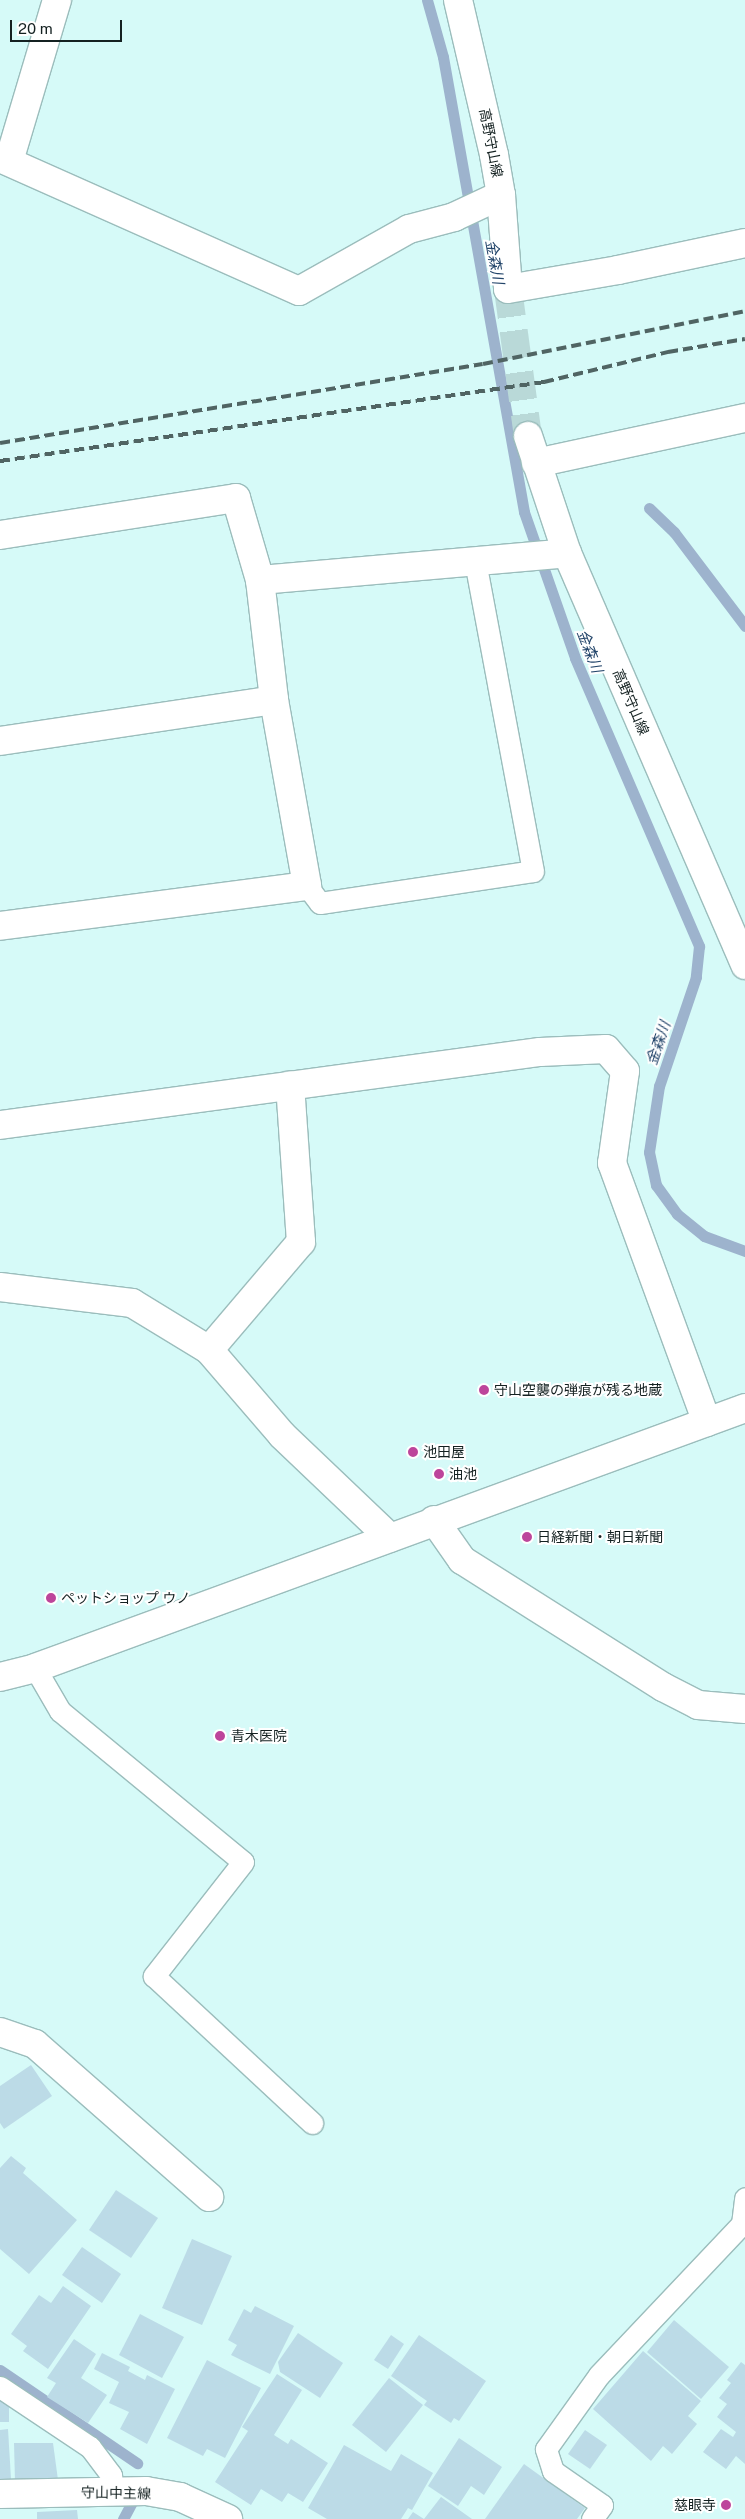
<!DOCTYPE html>
<meta charset="utf-8">
<style>
body{margin:0}
#map{position:relative;width:745px;height:2519px;overflow:hidden;background:#d6faf8;font-family:"Public Sans","Noto Sans JP",sans-serif}
div>[style]{position:absolute}
.stream>*{height:11px;margin:-5.5px;padding:0 5.5px;transform-origin:5.5px;border-radius:5.5px;background:#9db3cd}
.building>*{inset:0;background:#bcdbe7}
.secondary-tunnel>*{height:28px;margin-top:-14px;transform-origin:0;background:repeating-linear-gradient(90deg,#b9d9d8 0 28px,transparent 0 42px)}
.roads{filter:drop-shadow(1px 0 #9bbdbc) drop-shadow(-1px 0 #9bbdbc) drop-shadow(0 1px #9bbdbc) drop-shadow(0 -1px #9bbdbc)}
.service>*{height:21px;margin:-10.5px;padding:0 10.5px;transform-origin:10.5px;border-radius:10.5px;background:#fff}
.minor>*{height:28px;margin:-14px;padding:0 14px;transform-origin:14px;border-radius:14px;background:#fff}
.tertiary>*{height:28px;margin:-14px;padding:0 14px;transform-origin:14px;border-radius:14px;background:#fff}
.secondary>*{height:28px;margin:-14px;padding:0 14px;transform-origin:14px;border-radius:14px;background:#fff}
.rail>*{height:4px;margin-top:-2px;transform-origin:0;background:repeating-linear-gradient(90deg,#506463 0 10px,transparent 0 15px)}
.dots>*{width:14px;height:14px;translate:-50% -50%;box-sizing:border-box;border:2px solid #fff;border-radius:50%}
span{translate:-50% -50%;white-space:nowrap;text-align:center;line-height:1.15;-webkit-text-stroke:4px #fff;paint-order:stroke}
.street-label{font-size:14px;color:#142121}
.poi-label{font-size:14px;color:#142121}
.left{translate:0 -50%;text-align:left}
.right{translate:-100% -50%;text-align:right}
.water-label{font-size:15px;color:#23456a;font-style:italic}
.scale{position:absolute;left:10px;top:20px;width:112px;height:22px;box-sizing:border-box;border:2px solid #142121;border-top:0;padding-left:6px;font-size:15px;line-height:18px;white-space:nowrap;color:#142121;-webkit-text-stroke:4px #fff;paint-order:stroke}
</style>
<div id="map">
<div class="stream">
<i style="left:427px;top:0;width:59px;rotate:74.3deg"></i>
<i style="left:443px;top:57px;width:462px;rotate:79.9deg"></i>
<i style="left:524px;top:512px;width:155px;rotate:70.7deg"></i>
<i style="left:575px;top:658px;width:314px;rotate:66.7deg"></i>
<i style="left:699px;top:946px;width:31px;rotate:96deg"></i>
<i style="left:696px;top:977px;width:115px;rotate:108.7deg"></i>
<i style="left:659px;top:1086px;width:67px;rotate:98.6deg"></i>
<i style="left:649px;top:1152px;width:34px;rotate:78deg"></i>
<i style="left:656px;top:1185px;width:36px;rotate:54deg"></i>
<i style="left:677px;top:1214px;width:35px;rotate:39deg"></i>
<i style="left:704px;top:1236px;width:44px;rotate:20.1deg"></i>
<i style="left:649px;top:508px;width:35px;rotate:44deg"></i>
<i style="left:674px;top:532px;width:118px;rotate:52.9deg"></i>
<i style="left:0;top:2370px;width:166px;rotate:34.2deg"></i>
<i style="left:123px;top:2519px;width:19px;rotate:-62deg"></i>
</div>
<div class="building">
<i style="clip-path:polygon(31px 2065px,52px 2096px,4px 2129px,0 2123px,0 2086px)"></i>
<i style="clip-path:polygon(11px 2156px,26px 2168px,23px 2173px,77px 2220px,29px 2274px,0 2249px,0 2168px)"></i>
<i style="clip-path:polygon(116px 2190px,158px 2218px,131px 2258px,89px 2230px)"></i>
<i style="clip-path:polygon(192px 2239px,232px 2256px,202px 2325px,162px 2308px)"></i>
<i style="clip-path:polygon(82px 2247px,121px 2274px,102px 2303px,62px 2275px)"></i>
<i style="clip-path:polygon(63px 2286px,91px 2306px,48px 2369px,23px 2351px,27px 2346px,11px 2334px,39px 2295px,51px 2303px)"></i>
<i style="clip-path:polygon(255px 2306px,294px 2326px,270px 2374px,231px 2355px,237px 2345px,228px 2340px,244px 2309px,251px 2313px)"></i>
<i style="clip-path:polygon(140px 2314px,184px 2337px,162px 2378px,119px 2355px)"></i>
<i style="clip-path:polygon(674px 2320px,729px 2367px,701px 2399px,647px 2352px)"></i>
<i style="clip-path:polygon(298px 2333px,343px 2363px,320px 2398px,280px 2372px,278px 2362px)"></i>
<i style="clip-path:polygon(391px 2335px,404px 2344px,388px 2369px,374px 2360px)"></i>
<i style="clip-path:polygon(419px 2335px,486px 2381px,459px 2421px,454px 2418px,451px 2423px,424px 2405px,427px 2401px,391px 2376px)"></i>
<i style="clip-path:polygon(74px 2339px,96px 2354px,81px 2378px,107px 2395px,88px 2423px,47px 2397px,56px 2383px,47px 2378px)"></i>
<i style="clip-path:polygon(643px 2351px,701px 2401px,688px 2416px,697px 2424px,672px 2454px,663px 2446px,651px 2461px,593px 2409px)"></i>
<i style="clip-path:polygon(102px 2353px,130px 2367px,128px 2371px,145px 2380px,147px 2375px,175px 2389px,147px 2444px,120px 2429px,129px 2412px,109px 2403px,119px 2382px,94px 2369px)"></i>
<i style="clip-path:polygon(207px 2360px,261px 2388px,225px 2458px,207px 2449px,203px 2456px,167px 2438px)"></i>
<i style="clip-path:polygon(741px 2362px,745px 2365px,745px 2464px,736px 2456px,726px 2469px,703px 2452px,721px 2429px,733px 2437px,736px 2432px,717px 2417px,727px 2404px,719px 2398px,731px 2383px,727px 2380px)"></i>
<i style="clip-path:polygon(277px 2374px,302px 2390px,274px 2435px,288px 2444px,291px 2439px,328px 2463px,303px 2502px,288px 2493px,282px 2502px,261px 2489px,251px 2505px,215px 2482px,248px 2431px,242px 2427px)"></i>
<i style="clip-path:polygon(389px 2378px,423px 2405px,386px 2452px,352px 2425px)"></i>
<i style="clip-path:polygon(0 2401px,9px 2401px,9px 2422px,0 2422px)"></i>
<i style="clip-path:polygon(8px 2429px,11px 2479px,0 2480px,0 2430px)"></i>
<i style="clip-path:polygon(585px 2430px,607px 2445px,590px 2469px,568px 2454px)"></i>
<i style="clip-path:polygon(459px 2438px,502px 2467px,484px 2495px,471px 2486px,458px 2506px,428px 2486px)"></i>
<i style="clip-path:polygon(14px 2443px,53px 2443px,58px 2480px,15px 2481px)"></i>
<i style="clip-path:polygon(344px 2445px,391px 2471px,401px 2454px,433px 2473px,412px 2510px,408px 2508px,401px 2519px,327px 2519px,308px 2508px)"></i>
<i style="clip-path:polygon(524px 2464px,585px 2508px,577px 2519px,485px 2519px)"></i>
<i style="clip-path:polygon(441px 2497px,472px 2519px,408px 2519px,413px 2512px,424px 2519px)"></i>
<i style="clip-path:polygon(77px 2510px,78px 2519px,37px 2519px,37px 2512px)"></i>
</div>
<div class="secondary-tunnel">
<i style="left:508px;top:289px;width:148px;rotate:82.3deg"></i>
</div>
<div class="roads">
<div class="service">
<i style="left:307px;top:886px;width:21px;rotate:53deg"></i>
<i style="left:320px;top:903px;width:215px;rotate:-8.5deg"></i>
<i style="left:533px;top:871px;width:315px;rotate:-100.6deg"></i>
<i style="left:35px;top:1668px;width:50px;rotate:59.8deg"></i>
<i style="left:60px;top:1711px;width:237px;rotate:39.5deg"></i>
<i style="left:243px;top:1862px;width:145px;rotate:128deg"></i>
<i style="left:154px;top:1976px;width:216px;rotate:42.9deg"></i>
<i style="left:0;top:2387px;width:108px;rotate:33.7deg"></i>
<i style="left:90px;top:2447px;width:35px;rotate:53deg"></i>
<i style="left:111px;top:2475px;width:16px;rotate:83deg"></i>
<i style="left:592px;top:2519px;width:17px;rotate:-54deg"></i>
<i style="left:602px;top:2505px;width:60px;rotate:-145.2deg"></i>
<i style="left:553px;top:2471px;width:23px;rotate:-108deg"></i>
<i style="left:546px;top:2449px;width:91px;rotate:-54.4deg"></i>
<i style="left:599px;top:2375px;width:208px;rotate:-46.6deg"></i>
<i style="left:742px;top:2224px;width:26px;rotate:-83deg"></i>
</div>
<div class="minor">
<i style="left:0;top:158px;width:327px;rotate:24deg"></i>
<i style="left:299px;top:291px;width:126px;rotate:-29.4deg"></i>
<i style="left:409px;top:229px;width:47px;rotate:-14.9deg"></i>
<i style="left:454px;top:217px;width:52px;rotate:-25.1deg"></i>
<i style="left:9px;top:161px;width:168px;rotate:-73.4deg"></i>
<i style="left:508px;top:289px;width:112px;rotate:-9.8deg"></i>
<i style="left:618px;top:270px;width:130px;rotate:-12deg"></i>
<i style="left:536px;top:463px;width:214px;rotate:-12.2deg"></i>
<i style="left:0;top:535px;width:239px;rotate:-8.9deg"></i>
<i style="left:236px;top:498px;width:85px;rotate:73.7deg"></i>
<i style="left:260px;top:580px;width:121px;rotate:83.3deg"></i>
<i style="left:274px;top:700px;width:189px;rotate:79.9deg"></i>
<i style="left:307px;top:886px;width:310px;rotate:172.6deg"></i>
<i style="left:260px;top:580px;width:308px;rotate:-5deg"></i>
<i style="left:0;top:741px;width:277px;rotate:-8.5deg"></i>
<i style="left:0;top:1125px;width:545px;rotate:-7.7deg"></i>
<i style="left:540px;top:1052px;width:66px;rotate:-2.6deg"></i>
<i style="left:606px;top:1049px;width:29px;rotate:49deg"></i>
<i style="left:625px;top:1071px;width:93px;rotate:98deg"></i>
<i style="left:612px;top:1163px;width:276px;rotate:69.9deg"></i>
<i style="left:0;top:1287px;width:133px;rotate:6.9deg"></i>
<i style="left:132px;top:1303px;width:90px;rotate:31.4deg"></i>
<i style="left:209px;top:1350px;width:112px;rotate:49.3deg"></i>
<i style="left:282px;top:1435px;width:149px;rotate:43.6deg"></i>
<i style="left:209px;top:1350px;width:142px;rotate:-49.6deg"></i>
<i style="left:301px;top:1242px;width:157px;rotate:-94deg"></i>
<i style="left:434px;top:1520px;width:49px;rotate:55deg"></i>
<i style="left:462px;top:1560px;width:238px;rotate:32.3deg"></i>
<i style="left:663px;top:1687px;width:39px;rotate:27deg"></i>
<i style="left:698px;top:1705px;width:47px;rotate:4.9deg"></i>
<i style="left:0;top:2032px;width:37px;rotate:19deg"></i>
<i style="left:35px;top:2044px;width:232px;rotate:41.3deg"></i>
</div>
<div class="tertiary">
<i style="left:0;top:1677px;width:36px;rotate:-14deg"></i>
<i style="left:35px;top:1668px;width:756px;rotate:-20.11deg"></i>
</div>
<div class="secondary">
<i style="left:458px;top:0;width:159px;rotate:76.9deg"></i>
<i style="left:494px;top:155px;width:41px;rotate:80.1deg"></i>
<i style="left:501px;top:195px;width:94px;rotate:85.7deg"></i>
<i style="left:528px;top:436px;width:123px;rotate:71.6deg"></i>
<i style="left:567px;top:553px;width:449px;rotate:66.6deg"></i>
<i style="left:0;top:2494px;width:146px;rotate:-1.2deg"></i>
<i style="left:146px;top:2491px;width:35px;rotate:10deg"></i>
<i style="left:180px;top:2497px;width:53px;rotate:24.6deg"></i>
</div>
</div>
<div class="rail">
<i style="left:0;top:443px;width:489px;rotate:-9.3deg"></i>
<i style="left:483px;top:364px;width:267px;rotate:-11.4deg"></i>
<i style="left:0;top:461px;width:550px;rotate:-8.26deg"></i>
<i style="left:544px;top:382px;width:128px;rotate:-13.6deg"></i>
<i style="left:668px;top:352px;width:78px;rotate:-9.6deg"></i>
</div>
<div class="dots">
<i style="left:484px;top:1390px;background:#bd459b"></i>
<i style="left:413px;top:1452px;background:#bd459b"></i>
<i style="left:439px;top:1474px;background:#bd459b"></i>
<i style="left:527px;top:1537px;background:#bd459b"></i>
<i style="left:51px;top:1598px;background:#bd459b"></i>
<i style="left:220px;top:1736px;background:#bd459b"></i>
<i style="left:726px;top:2505px;background:#bd459b"></i>
</div>
<div class="street-label">
<span style="left:491px;top:143px;rotate:79deg">高野守山線</span>
<span style="left:631px;top:702px;rotate:67deg">高野守山線</span>
<span style="left:116px;top:2493px;rotate:1deg">守山中主線</span>
</div>
<div class="poi-label">
<span class="left" style="left:494px;top:1390px">守山空襲の弾痕が残る地蔵</span>
<span class="left" style="left:423px;top:1452px">池田屋</span>
<span class="left" style="left:449px;top:1474px">油池</span>
<span class="left" style="left:537px;top:1537px">日経新聞・朝日新聞</span>
<span class="left" style="left:61px;top:1598px">ペットショップ ウノ</span>
<span class="left" style="left:231px;top:1736px">青木医院</span>
<span class="right" style="left:716px;top:2505px">慈眼寺</span>
</div>
<div class="water-label">
<span style="left:495px;top:262px;rotate:80deg">金森川</span>
<span style="left:590px;top:651px;rotate:69deg">金森川</span>
<span style="left:658px;top:1043px;rotate:-71deg">金森川</span>
</div>
<div class="scale">20 m</div>
</div>
